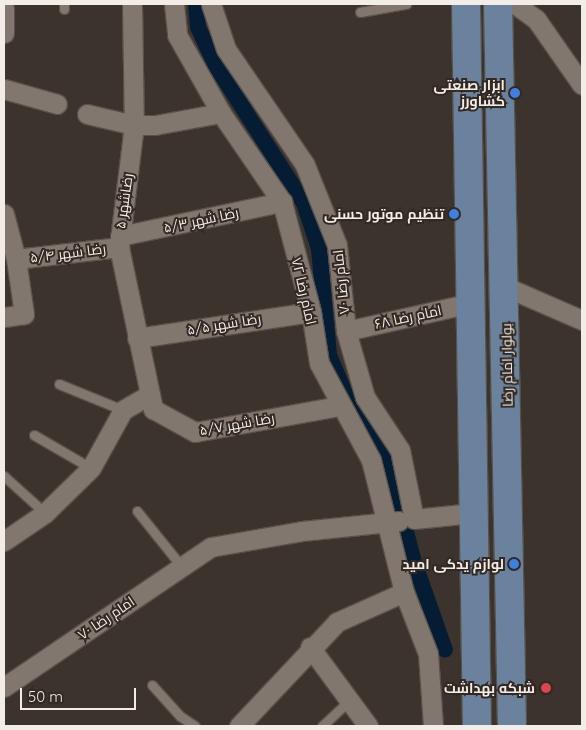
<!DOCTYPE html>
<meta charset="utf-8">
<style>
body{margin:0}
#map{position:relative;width:586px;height:730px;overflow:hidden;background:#3c332c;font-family:Quicksand,Cairo,sans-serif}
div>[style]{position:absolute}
.canal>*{height:16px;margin:-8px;padding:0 8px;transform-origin:8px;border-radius:8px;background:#041d35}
.roads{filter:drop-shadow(1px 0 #58514b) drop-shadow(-1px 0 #58514b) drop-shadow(0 1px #58514b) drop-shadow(0 -1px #58514b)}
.lane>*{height:9px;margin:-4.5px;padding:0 4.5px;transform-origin:4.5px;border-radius:4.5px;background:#81776f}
.street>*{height:19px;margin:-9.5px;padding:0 9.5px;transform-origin:9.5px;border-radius:9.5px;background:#81776f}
.primary>*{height:28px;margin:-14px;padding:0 14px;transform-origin:14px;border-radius:14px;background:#6a829e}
.dots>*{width:14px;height:14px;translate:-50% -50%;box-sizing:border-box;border:2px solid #312922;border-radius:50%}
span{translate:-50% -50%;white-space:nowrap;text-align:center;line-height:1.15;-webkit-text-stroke:4px #312922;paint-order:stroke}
.poi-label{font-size:14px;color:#f3ede8;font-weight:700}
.right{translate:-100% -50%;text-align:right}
.street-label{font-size:14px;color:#f3ede8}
.frame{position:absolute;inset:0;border:5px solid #f3ede8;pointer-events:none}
.scale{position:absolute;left:20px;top:688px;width:116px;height:22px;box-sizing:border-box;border:2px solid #f3ede8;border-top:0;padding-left:6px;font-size:15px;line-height:18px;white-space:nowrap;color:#f3ede8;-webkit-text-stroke:4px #312922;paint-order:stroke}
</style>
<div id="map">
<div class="canal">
<i style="left:196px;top:4px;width:23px;rotate:85deg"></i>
<i style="left:198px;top:27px;width:43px;rotate:65.2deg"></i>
<i style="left:216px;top:66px;width:163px;rotate:57.3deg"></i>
<i style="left:304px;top:203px;width:48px;rotate:71.9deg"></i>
<i style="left:319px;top:249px;width:106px;rotate:84.6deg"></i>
<i style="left:329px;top:355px;width:41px;rotate:67.2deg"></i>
<i style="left:345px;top:393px;width:70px;rotate:58.3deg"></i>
<i style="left:382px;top:453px;width:26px;rotate:67deg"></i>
<i style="left:392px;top:477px;width:85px;rotate:75.6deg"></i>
<i style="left:413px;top:559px;width:96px;rotate:70.6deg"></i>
</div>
<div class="roads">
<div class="lane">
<i style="left:64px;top:4px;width:5px;rotate:90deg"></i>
<i style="left:360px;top:12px;width:47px;rotate:-9.9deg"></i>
<i style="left:59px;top:384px;width:69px;rotate:22.1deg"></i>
<i style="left:34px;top:435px;width:66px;rotate:30.1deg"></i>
<i style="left:4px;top:476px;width:55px;rotate:42.1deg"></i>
<i style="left:137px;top:511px;width:72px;rotate:51.2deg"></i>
<i style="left:152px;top:685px;width:42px;rotate:47.9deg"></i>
<i style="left:180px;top:716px;width:18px;rotate:34deg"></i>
<i style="left:322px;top:726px;width:37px;rotate:-43deg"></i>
</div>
<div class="street">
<i style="left:132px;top:4px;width:121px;rotate:89.1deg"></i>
<i style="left:134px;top:125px;width:123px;rotate:97deg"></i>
<i style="left:119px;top:247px;width:166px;rotate:78.1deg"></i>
<i style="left:153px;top:409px;width:48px;rotate:28.7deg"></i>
<i style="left:195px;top:432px;width:147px;rotate:-10.2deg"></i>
<i style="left:174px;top:4px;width:31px;rotate:84deg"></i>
<i style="left:177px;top:35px;width:90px;rotate:60.6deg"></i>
<i style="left:221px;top:113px;width:108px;rotate:55.6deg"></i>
<i style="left:282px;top:202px;width:114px;rotate:75.2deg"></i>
<i style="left:311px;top:312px;width:52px;rotate:81.1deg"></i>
<i style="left:319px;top:363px;width:110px;rotate:61.8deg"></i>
<i style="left:371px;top:460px;width:136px;rotate:76deg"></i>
<i style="left:404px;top:592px;width:66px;rotate:68.8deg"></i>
<i style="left:428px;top:654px;width:72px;rotate:86deg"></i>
<i style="left:211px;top:4px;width:47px;rotate:71.6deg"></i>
<i style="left:226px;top:49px;width:140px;rotate:55.7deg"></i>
<i style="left:305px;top:165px;width:86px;rotate:68.2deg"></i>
<i style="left:337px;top:245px;width:86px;rotate:84deg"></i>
<i style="left:346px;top:331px;width:69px;rotate:73.9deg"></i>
<i style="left:365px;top:397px;width:64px;rotate:56.6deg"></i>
<i style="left:400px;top:450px;width:70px;rotate:78.5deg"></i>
<i style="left:414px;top:519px;width:59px;rotate:-5.8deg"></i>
<i style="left:515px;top:4px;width:26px;rotate:36deg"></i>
<i style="left:536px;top:19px;width:80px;rotate:55.1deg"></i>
<i style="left:4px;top:8px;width:25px;rotate:90deg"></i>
<i style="left:4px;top:89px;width:55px;rotate:15.8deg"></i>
<i style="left:87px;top:114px;width:48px;rotate:13.2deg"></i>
<i style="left:134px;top:125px;width:21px"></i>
<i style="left:155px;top:125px;width:67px;rotate:-10.3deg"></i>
<i style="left:4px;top:214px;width:47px;rotate:75.1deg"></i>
<i style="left:16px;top:259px;width:56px;rotate:81.7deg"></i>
<i style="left:24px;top:314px;width:20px;rotate:171deg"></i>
<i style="left:120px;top:236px;width:166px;rotate:-11.9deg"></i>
<i style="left:16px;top:259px;width:104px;rotate:-6.6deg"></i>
<i style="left:506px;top:287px;width:83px;rotate:23.5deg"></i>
<i style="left:346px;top:331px;width:128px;rotate:-12.6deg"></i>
<i style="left:137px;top:338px;width:176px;rotate:-8.5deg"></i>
<i style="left:4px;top:541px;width:50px;rotate:-34.3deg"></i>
<i style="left:45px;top:513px;width:64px;rotate:-44.4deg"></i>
<i style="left:91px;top:468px;width:66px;rotate:-61.1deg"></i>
<i style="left:123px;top:410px;width:30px;rotate:-30deg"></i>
<i style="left:310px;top:647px;width:98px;rotate:53.7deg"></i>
<i style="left:4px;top:687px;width:250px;rotate:-34.1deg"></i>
<i style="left:211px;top:547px;width:92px;rotate:-10deg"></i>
<i style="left:302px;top:531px;width:97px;rotate:-5.9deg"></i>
<i style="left:239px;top:726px;width:143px;rotate:-46.7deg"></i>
<i style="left:337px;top:622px;width:73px;rotate:-24.1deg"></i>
</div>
<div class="primary">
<i style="left:466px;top:4px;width:722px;rotate:89.13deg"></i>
<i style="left:498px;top:4px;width:722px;rotate:88.89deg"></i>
</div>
</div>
<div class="dots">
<i style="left:515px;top:93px;background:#3f7fe0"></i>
<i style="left:454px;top:214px;background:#3f7fe0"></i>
<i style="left:514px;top:564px;background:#3f7fe0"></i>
<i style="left:546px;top:688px;background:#e0444e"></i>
</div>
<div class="poi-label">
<span class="right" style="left:505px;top:93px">ابزار صنعتی<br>کشاورز</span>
<span class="right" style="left:444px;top:214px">تنظیم موتور حسنی</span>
<span class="right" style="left:504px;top:564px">لوازم یدکی امید</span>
<span class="right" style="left:535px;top:688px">شبکه بهداشت</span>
</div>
<div class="street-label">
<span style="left:124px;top:201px;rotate:-82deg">رضاشهر ۵</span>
<span style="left:201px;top:220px;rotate:-12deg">۵/۳ رضا شهر</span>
<span style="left:68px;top:253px;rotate:-7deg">رضا شهر ۵/۴</span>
<span style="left:341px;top:282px;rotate:-96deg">امام رضا ۷۰</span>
<span style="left:304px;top:291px;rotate:77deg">امام رضا ۷۲</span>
<span style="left:408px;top:317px;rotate:-12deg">امام رضا ۶۸</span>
<span style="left:224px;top:324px;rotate:-9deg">رضا شهر ۵/۵</span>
<span style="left:507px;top:365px;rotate:-91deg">بولوار امام رضا</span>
<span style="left:237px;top:424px;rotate:-10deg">رضا شهر ۵/۷</span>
<span style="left:106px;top:618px;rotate:-34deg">امام رضا ۷۰</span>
</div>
<div class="frame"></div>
<div class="scale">50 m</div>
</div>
